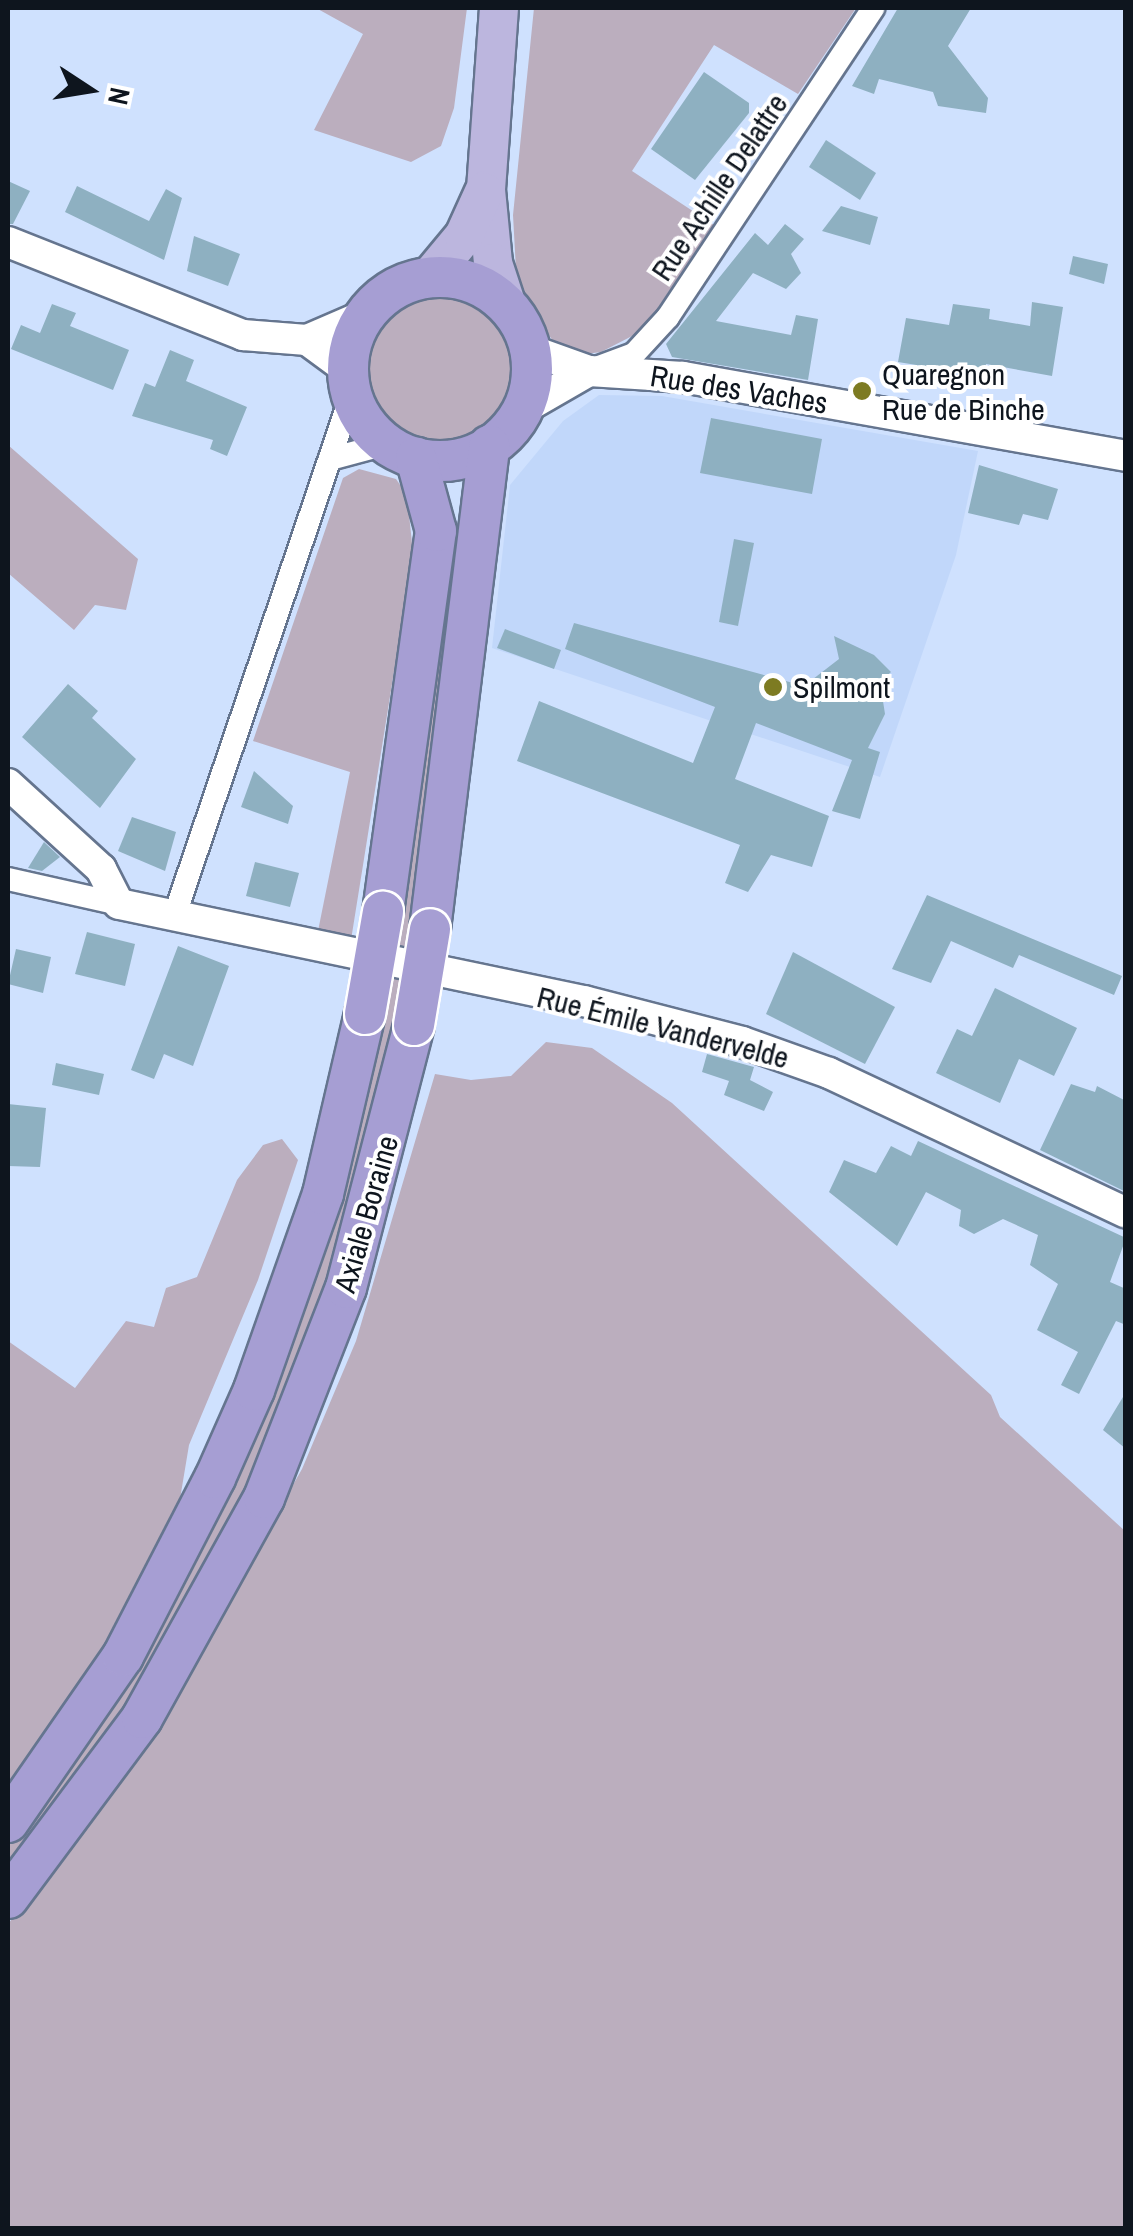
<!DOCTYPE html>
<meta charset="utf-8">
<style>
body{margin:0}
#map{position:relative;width:1133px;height:2236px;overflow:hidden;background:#cfe1fe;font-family:"Archivo Narrow",sans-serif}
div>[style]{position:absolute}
.built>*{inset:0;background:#c1d7fa}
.green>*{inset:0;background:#bbaebe}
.round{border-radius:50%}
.building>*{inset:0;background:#8eb0c1}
.roads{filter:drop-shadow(2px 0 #65758f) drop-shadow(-2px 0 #65758f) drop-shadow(0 2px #65758f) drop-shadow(0 -2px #65758f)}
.minor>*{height:22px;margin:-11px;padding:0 11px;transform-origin:11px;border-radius:11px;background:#fff}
.tertiary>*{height:30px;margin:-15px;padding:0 15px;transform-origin:15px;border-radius:15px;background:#fff}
.primary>*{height:38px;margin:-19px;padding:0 19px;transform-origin:19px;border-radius:19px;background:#bcb6de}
.trunk>*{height:40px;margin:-20px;padding:0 20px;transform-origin:20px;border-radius:20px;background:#a69ed3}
.trunk>.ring{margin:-20px;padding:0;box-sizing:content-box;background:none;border:40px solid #a69ed3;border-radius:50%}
.bridges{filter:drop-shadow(2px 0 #fff) drop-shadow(-2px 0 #fff) drop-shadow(0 2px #fff) drop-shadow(0 -2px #fff)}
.trunk-bridge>*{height:40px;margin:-20px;padding:0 20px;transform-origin:20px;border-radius:20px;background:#a69ed3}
.dots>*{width:28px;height:28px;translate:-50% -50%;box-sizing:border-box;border:5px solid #fff;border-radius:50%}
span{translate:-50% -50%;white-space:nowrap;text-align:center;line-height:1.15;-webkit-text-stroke:8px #fff;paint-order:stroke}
.street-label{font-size:30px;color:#0e151e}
.poi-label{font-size:30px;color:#0e151e}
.left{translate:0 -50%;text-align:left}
.frame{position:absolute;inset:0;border:10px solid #0e151e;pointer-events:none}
.north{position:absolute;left:40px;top:40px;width:100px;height:100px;-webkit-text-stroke:8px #fff;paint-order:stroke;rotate:102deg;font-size:28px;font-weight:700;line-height:40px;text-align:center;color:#0e151e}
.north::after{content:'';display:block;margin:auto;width:35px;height:45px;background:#0e151e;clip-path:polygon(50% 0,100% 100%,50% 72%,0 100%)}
</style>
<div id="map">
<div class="built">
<i style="clip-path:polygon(599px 395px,662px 396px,978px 451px,956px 555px,880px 777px,492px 648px,510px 485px,563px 421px)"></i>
</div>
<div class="green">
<i style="clip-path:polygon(316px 8px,467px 8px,454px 108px,441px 146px,411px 162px,314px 130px,363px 34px)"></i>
<i style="clip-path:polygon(534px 8px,856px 8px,798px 94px,714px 45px,632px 171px,714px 225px,664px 304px,636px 334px,601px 352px,578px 355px,555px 344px,517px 288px,513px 215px)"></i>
<i class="round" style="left:363px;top:292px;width:154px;height:154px"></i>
<i style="clip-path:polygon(8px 445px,138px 559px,126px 610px,95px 605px,74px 630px,8px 573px)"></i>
<i style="clip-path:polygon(359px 469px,396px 479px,407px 495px,413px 553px,351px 940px,318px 931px,350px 772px,253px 741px,343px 478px)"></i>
<i style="clip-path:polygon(451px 552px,449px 629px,414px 936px,363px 1188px,279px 1426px,136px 1701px,8px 1876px,8px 1839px,256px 1421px)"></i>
<i style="clip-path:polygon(546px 1042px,592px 1048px,672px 1103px,991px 1395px,1000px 1417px,1125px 1531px,1125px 2228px,8px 2228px,8px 1924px,136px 1762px,302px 1469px,356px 1341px,435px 1074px,471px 1080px,511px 1076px)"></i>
<i style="clip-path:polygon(282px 1139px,298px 1160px,258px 1280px,189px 1445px,176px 1523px,108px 1649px,8px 1797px,8px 1341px,75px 1388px,126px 1321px,154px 1327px,166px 1288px,197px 1277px,237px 1180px,263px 1145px)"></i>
</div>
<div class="building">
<i style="clip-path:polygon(898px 8px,971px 8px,948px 46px,988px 98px,986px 113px,938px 106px,933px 92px,879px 79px,874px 94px,852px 86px)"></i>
<i style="clip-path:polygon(704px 72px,749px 103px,749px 113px,695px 180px,651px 149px)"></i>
<i style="clip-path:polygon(826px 140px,876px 173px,860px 200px,809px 167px)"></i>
<i style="clip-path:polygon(8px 181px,30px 191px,13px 224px,8px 224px)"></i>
<i style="clip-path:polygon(77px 186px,149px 221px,166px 189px,182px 198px,164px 260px,65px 212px)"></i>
<i style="clip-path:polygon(841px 206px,878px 217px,870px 245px,822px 231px)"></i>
<i style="clip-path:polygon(785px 224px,804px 239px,791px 254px,801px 273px,786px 289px,753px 273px,716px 321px,791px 335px,796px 315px,818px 319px,808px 380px,672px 357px,666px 344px,755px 233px,768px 245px)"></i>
<i style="clip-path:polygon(194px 236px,240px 254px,228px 286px,187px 271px)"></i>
<i style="clip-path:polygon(1073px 256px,1108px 264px,1104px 284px,1069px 274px)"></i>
<i style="clip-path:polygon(1032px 302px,1063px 307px,1052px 376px,986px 364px,984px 376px,898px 362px,906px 318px,949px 325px,953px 304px,990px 309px,989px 319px,1030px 326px)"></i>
<i style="clip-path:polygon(52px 304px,76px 313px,70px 326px,129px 350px,113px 390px,11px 349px,21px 325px,40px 333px)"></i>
<i style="clip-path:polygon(170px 350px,194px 360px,186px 381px,247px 407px,227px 456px,210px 449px,213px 440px,132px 416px,145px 383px,155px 387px)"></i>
<i style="clip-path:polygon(711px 418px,822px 439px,812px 494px,700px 473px)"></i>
<i style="clip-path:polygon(979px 465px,1058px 489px,1048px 520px,1023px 514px,1019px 525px,968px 513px)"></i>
<i style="clip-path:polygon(734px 539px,754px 543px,738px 626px,719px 622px)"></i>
<i style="clip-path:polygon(574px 623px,804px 686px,839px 659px,834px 636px,874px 655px,891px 672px,880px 682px,885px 714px,868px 748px,880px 752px,860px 819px,832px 811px,852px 760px,756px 723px,735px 779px,829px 816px,812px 867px,771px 855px,748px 892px,725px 883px,740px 845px,517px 761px,539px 701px,693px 763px,715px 707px,565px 649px)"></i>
<i style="clip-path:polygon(505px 629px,561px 650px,554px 669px,497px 648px)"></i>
<i style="clip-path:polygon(68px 684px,98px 711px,92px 718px,136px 759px,100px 808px,22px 737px)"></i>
<i style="clip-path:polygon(254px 771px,293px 806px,288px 824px,241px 807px)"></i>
<i style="clip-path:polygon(132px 817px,176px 832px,165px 871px,118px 851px)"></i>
<i style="clip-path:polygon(44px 842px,60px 857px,42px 871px,28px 868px)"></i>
<i style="clip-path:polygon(255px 862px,299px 873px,290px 907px,246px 896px)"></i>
<i style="clip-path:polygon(927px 895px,1122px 976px,1114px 995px,1019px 955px,1013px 968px,951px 941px,931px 983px,892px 969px)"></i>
<i style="clip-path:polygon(87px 932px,135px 944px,125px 986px,75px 974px)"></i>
<i style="clip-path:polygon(178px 946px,229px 966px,193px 1066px,164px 1054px,154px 1079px,131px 1070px)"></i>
<i style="clip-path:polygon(16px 949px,51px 957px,43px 993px,8px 984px)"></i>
<i style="clip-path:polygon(793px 952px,895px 1007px,865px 1064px,766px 1014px)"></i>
<i style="clip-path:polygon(995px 988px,1077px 1028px,1054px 1076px,1019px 1059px,1000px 1103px,936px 1073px,957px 1029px,972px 1036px)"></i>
<i style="clip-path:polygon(707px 1054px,754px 1067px,750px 1080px,773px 1092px,764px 1111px,724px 1095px,729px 1081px,702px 1072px)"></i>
<i style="clip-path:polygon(56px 1063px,104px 1074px,99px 1095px,52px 1085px)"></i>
<i style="clip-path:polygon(1071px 1084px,1095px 1092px,1097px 1086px,1126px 1101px,1126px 1192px,1040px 1150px)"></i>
<i style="clip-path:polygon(8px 1104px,46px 1108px,40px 1167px,8px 1166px)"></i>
<i style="clip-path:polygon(918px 1141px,1126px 1238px,1110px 1282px,1126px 1289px,1126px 1325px,1116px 1321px,1079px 1394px,1061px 1385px,1078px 1352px,1037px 1330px,1058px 1284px,1030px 1265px,1038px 1235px,1003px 1219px,974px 1234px,959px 1226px,961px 1210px,926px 1192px,897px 1246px,829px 1192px,844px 1160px,876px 1173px,891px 1146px,911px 1156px)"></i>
<i style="clip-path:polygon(1126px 1392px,1126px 1449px,1103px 1430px)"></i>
</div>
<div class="roads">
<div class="minor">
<i style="left:596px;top:368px;width:40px;rotate:-20.2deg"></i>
<i style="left:634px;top:354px;width:50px;rotate:-47.4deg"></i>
<i style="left:668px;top:317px;width:371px;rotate:-56.4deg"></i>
<i style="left:330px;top:459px;width:58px;rotate:-15deg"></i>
<i style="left:8px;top:879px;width:114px;rotate:12.7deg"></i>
<i style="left:175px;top:914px;width:547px;rotate:-71.23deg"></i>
</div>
<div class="tertiary">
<i style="left:8px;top:242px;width:253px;rotate:21.6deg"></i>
<i style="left:243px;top:335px;width:64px;rotate:4.5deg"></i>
<i style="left:307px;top:340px;width:63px;rotate:-23.3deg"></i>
<i style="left:307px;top:340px;width:51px;rotate:36.2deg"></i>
<i style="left:530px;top:350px;width:63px;rotate:19.6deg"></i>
<i style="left:589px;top:371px;width:94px;rotate:3.7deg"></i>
<i style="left:683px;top:377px;width:450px;rotate:10.1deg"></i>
<i style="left:523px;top:409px;width:76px;rotate:-29.9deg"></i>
<i style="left:8px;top:784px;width:126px;rotate:42.4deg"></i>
<i style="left:101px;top:869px;width:39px;rotate:63deg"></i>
<i style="left:119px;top:904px;width:475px;rotate:11.8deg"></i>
<i style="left:584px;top:1001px;width:163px;rotate:14.5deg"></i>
<i style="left:742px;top:1042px;width:92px;rotate:19.6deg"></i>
<i style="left:829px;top:1073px;width:328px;rotate:25.2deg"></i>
</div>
<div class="primary">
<i style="left:499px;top:8px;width:182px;rotate:94.1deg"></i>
<i style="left:486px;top:190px;width:73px;rotate:84.5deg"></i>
<i style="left:493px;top:263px;width:45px;rotate:72deg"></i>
<i style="left:430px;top:277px;width:53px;rotate:-50.3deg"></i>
<i style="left:464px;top:236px;width:48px;rotate:-65.6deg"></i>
</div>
<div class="trunk">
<i class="ring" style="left:348px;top:277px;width:144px;height:144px"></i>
<i style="left:383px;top:912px;width:385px;rotate:-82.1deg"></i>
<i style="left:436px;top:531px;width:76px;rotate:-105.3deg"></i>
<i style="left:430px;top:929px;width:487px;rotate:-83deg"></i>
<i style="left:8px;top:1822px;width:202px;rotate:-55.3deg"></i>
<i style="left:123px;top:1656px;width:200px;rotate:-62.7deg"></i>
<i style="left:215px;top:1478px;width:96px;rotate:-66.1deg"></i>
<i style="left:254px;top:1390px;width:208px;rotate:-70.6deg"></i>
<i style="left:323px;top:1194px;width:185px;rotate:-76.9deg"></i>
<i style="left:8px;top:1898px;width:224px;rotate:-53.3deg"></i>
<i style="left:142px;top:1718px;width:252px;rotate:-61deg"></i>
<i style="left:264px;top:1498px;width:225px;rotate:-68.7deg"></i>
<i style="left:346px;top:1288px;width:272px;rotate:-75.5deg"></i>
</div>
</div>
<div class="bridges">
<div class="trunk-bridge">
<i style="left:365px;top:1014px;width:104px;rotate:-80deg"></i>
<i style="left:414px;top:1025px;width:97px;rotate:-80.5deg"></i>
</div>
</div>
<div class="dots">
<i style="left:862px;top:391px;background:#7d7b22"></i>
<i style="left:773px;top:687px;background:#7d7b22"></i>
</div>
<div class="street-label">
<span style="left:719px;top:187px;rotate:-56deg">Rue Achille Delattre</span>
<span style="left:739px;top:389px;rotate:9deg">Rue des Vaches</span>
<span style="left:663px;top:1027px;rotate:14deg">Rue Émile Vandervelde</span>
<span style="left:366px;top:1214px;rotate:-74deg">Axiale Boraine</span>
</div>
<div class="poi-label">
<span class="left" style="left:882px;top:391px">Quaregnon<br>Rue de Binche</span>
<span class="left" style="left:793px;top:687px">Spilmont</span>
</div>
<div class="frame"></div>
<div class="north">N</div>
</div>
